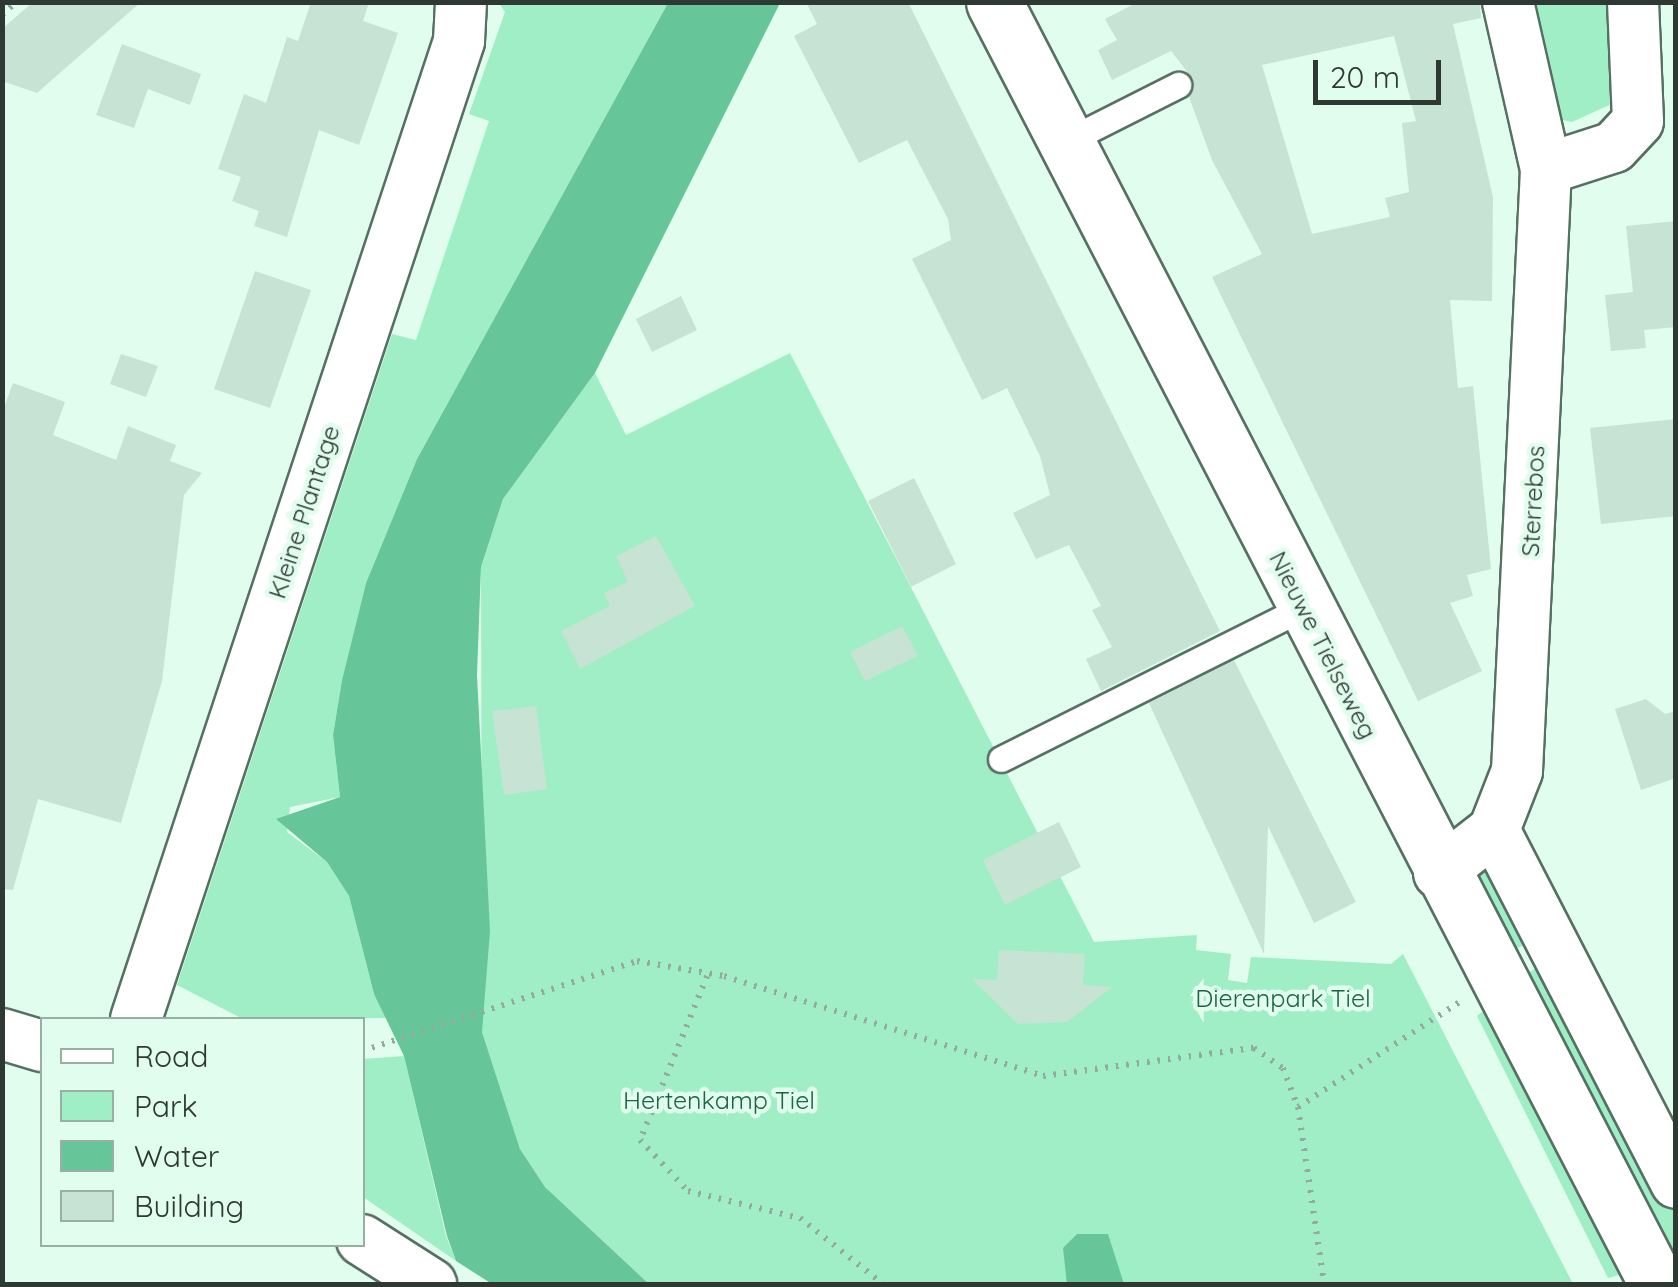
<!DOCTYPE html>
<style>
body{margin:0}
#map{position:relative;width:1678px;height:1287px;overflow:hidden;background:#e0fded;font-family:Quicksand,sans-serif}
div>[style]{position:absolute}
.green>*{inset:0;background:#9feec6}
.water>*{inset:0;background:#66c69a}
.building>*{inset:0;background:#c7e3d4}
.path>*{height:6px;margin-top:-3px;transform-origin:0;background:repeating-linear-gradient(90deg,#95aa9f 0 2.5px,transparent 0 10.5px)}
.roads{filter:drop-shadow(2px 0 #567062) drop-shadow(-2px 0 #567062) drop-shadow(0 2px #567062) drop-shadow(0 -2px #567062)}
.service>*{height:25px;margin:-12.5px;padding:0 12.5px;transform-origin:12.5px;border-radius:12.5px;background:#fff}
.minor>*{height:50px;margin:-25px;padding:0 25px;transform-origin:25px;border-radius:25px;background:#fff}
.secondary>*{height:55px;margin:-27.5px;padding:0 27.5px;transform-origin:27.5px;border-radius:27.5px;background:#fff}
span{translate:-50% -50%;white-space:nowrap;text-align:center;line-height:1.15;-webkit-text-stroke:9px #e0fded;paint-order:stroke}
.street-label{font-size:25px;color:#2e3933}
.park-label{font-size:25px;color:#1c6446}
.frame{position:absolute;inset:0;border:5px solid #2e3933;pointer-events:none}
.legend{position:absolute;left:40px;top:1017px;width:325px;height:230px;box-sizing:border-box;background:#e0fded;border:2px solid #99afa3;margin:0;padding:12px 18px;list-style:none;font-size:30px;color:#2e3933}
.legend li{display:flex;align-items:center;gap:20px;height:50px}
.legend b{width:50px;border:2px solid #99afa3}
.scale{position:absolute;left:1313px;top:60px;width:128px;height:45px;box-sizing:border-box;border:5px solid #2e3933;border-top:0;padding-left:12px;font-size:30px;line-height:35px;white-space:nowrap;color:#2e3933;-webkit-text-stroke:8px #e0fded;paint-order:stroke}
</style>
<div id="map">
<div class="green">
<i style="clip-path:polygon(499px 3px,668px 3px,417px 459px,366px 583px,342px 680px,333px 735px,340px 797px,290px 807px,287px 832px,327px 862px,349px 896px,374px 994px,392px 1018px,243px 1019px,177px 985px,392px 334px,416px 340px,489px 121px,469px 114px,505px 12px)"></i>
<i style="clip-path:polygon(1516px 3px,1607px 3px,1616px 102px,1572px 122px,1548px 117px)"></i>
<i style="clip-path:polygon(790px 353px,1094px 942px,1197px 935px,1196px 950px,1231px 954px,1228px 980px,1247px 983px,1251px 957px,1391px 964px,1403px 954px,1573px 1284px,649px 1284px,545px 1187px,520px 1149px,482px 1032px,481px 567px,503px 499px,595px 373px,626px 435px)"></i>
<i style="clip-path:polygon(1493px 859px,1535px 939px,1504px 955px,1461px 883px)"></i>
<i style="clip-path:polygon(1549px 961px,1675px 1210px,1675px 1262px,1524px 975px)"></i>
<i style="clip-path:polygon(1486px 1009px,1623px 1274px,1608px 1278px,1477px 1016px)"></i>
<i style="clip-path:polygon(404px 1056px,446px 1236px,456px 1261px,363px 1197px,363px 1059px)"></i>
</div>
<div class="water">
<i style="clip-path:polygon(668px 3px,780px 3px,595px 373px,503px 499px,481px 567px,477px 675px,490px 931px,482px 1032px,520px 1149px,545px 1187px,649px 1284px,492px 1284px,456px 1261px,447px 1236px,404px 1056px,374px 994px,349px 896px,327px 862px,276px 819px,340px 797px,333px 735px,342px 680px,366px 583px,417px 459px)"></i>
<i style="clip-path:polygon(1077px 1234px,1108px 1234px,1124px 1284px,1067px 1284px,1063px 1248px)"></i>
</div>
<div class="building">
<i style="clip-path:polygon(33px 2px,141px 2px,37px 93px,2px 81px,2px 29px)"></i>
<i style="clip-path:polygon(311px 2px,369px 2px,363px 21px,398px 33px,359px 145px,319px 130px,287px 237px,254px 226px,259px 211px,232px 201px,241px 177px,218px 169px,244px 94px,266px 103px,287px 37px,298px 41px)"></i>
<i style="clip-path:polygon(806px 2px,908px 2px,1220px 631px,1101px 691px,1086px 659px,1112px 647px,1092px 610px,1101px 606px,1069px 545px,1036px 559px,1013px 513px,1050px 495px,1040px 456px,1007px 388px,982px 400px,912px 259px,951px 240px,948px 219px,907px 140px,859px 163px,794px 36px,817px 24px)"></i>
<i style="clip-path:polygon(evenodd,1138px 2px,1480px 2px,1481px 18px,1453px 24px,1493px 197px,1492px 301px,1450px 300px,1458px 388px,1473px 386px,1491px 569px,1467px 575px,1473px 596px,1450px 603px,1482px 671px,1418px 701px,1212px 277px,1262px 254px,1212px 160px,1189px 97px,1193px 79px,1171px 51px,1112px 80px,1098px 50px,1117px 40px,1105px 19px,1138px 2px,1394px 36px,1416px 121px,1402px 123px,1409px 192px,1385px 198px,1390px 217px,1312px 234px,1262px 65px,1394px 36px)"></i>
<i style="clip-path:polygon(122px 44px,201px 74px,190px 105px,148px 89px,134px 128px,96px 115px)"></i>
<i style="clip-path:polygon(1676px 221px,1676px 327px,1644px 330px,1646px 348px,1611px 351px,1605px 295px,1633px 292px,1626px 226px)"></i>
<i style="clip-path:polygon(255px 271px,311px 290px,270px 408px,214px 389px)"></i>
<i style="clip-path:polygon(681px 296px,697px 330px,652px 352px,636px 319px)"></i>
<i style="clip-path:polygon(121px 354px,158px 366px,146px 397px,110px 384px)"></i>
<i style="clip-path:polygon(13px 383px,65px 402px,53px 435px,116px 460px,128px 426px,176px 445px,170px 461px,202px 473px,184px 495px,162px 681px,121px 823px,38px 799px,13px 890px,2px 889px,2px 413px)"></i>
<i style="clip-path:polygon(1676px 419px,1676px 516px,1601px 524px,1590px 428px)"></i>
<i style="clip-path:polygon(914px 478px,956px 564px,911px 587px,868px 501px)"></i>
<i style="clip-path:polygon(656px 536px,695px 606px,580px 669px,561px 631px,610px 606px,604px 593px,628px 582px,616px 556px)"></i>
<i style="clip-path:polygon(902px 626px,918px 656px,865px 681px,850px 652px)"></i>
<i style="clip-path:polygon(1234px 660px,1356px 902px,1314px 923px,1268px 826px,1264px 954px,1149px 703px)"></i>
<i style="clip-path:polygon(1646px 699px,1665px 714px,1676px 711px,1676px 778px,1641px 790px,1615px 709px)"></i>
<i style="clip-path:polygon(536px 706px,547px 789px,504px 795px,492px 711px)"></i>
<i style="clip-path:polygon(1059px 822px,1081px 867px,1005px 905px,983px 860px)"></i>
<i style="clip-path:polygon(999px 950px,1085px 954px,1083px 985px,1112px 987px,1067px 1022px,1018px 1024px,972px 979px,997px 980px)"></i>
</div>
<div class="path">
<i style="left:2px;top:15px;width:19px;rotate:-43deg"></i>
<i style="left:707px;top:976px;width:177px;rotate:112.2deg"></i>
<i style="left:640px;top:1140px;width:70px;rotate:46.7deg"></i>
<i style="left:688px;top:1191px;width:115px;rotate:13.6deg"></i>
<i style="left:800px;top:1218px;width:106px;rotate:38.5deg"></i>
<i style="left:362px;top:1051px;width:289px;rotate:-18.1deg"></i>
<i style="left:637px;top:961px;width:88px;rotate:9.8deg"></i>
<i style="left:724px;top:976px;width:334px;rotate:17.4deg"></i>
<i style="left:1043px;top:1076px;width:213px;rotate:-7.6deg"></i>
<i style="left:1254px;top:1048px;width:35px;rotate:35deg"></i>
<i style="left:1283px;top:1068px;width:42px;rotate:69deg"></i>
<i style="left:1298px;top:1107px;width:179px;rotate:81.6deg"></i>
<i style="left:1298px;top:1107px;width:194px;rotate:-33deg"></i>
</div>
<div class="roads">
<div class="service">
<i style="left:1065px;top:142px;width:127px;rotate:-26.8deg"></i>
<i style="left:1001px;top:759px;width:339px;rotate:-26.6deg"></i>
</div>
<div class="minor">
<i style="left:1508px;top:2px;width:171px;rotate:77.2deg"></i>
<i style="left:1546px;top:169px;width:71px;rotate:-17.9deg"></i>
<i style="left:1614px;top:147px;width:35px;rotate:-47deg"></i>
<i style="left:1638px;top:121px;width:119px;rotate:-92.4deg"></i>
<i style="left:1494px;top:830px;width:397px;rotate:62.7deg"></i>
<i style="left:1439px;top:873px;width:70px;rotate:-38deg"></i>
<i style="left:1494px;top:830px;width:63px;rotate:-68.7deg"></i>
<i style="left:1517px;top:771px;width:603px;rotate:-87.24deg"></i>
<i style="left:136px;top:1019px;width:1030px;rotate:-71.72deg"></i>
<i style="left:459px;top:41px;width:39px;rotate:-87deg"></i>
<i style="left:2px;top:1034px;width:42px;rotate:16.7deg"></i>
<i style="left:362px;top:1240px;width:82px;rotate:32.5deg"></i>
</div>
<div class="secondary">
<i style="left:994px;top:2px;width:1443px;rotate:62.65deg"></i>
</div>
</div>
<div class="street-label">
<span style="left:1533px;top:501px;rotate:-87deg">Sterrebos</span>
<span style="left:304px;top:512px;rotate:-72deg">Kleine Plantage</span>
<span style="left:1323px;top:645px;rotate:63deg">Nieuwe Tielseweg</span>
</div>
<div class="park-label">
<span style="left:1283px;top:998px">Dierenpark Tiel</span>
<span style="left:719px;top:1100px">Hertenkamp Tiel</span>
</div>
<div class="frame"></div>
<ul class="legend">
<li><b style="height:12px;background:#fff"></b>Road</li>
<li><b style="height:28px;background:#9feec6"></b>Park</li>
<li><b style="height:28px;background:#66c69a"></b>Water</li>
<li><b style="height:28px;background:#c7e3d4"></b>Building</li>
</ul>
<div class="scale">20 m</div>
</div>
